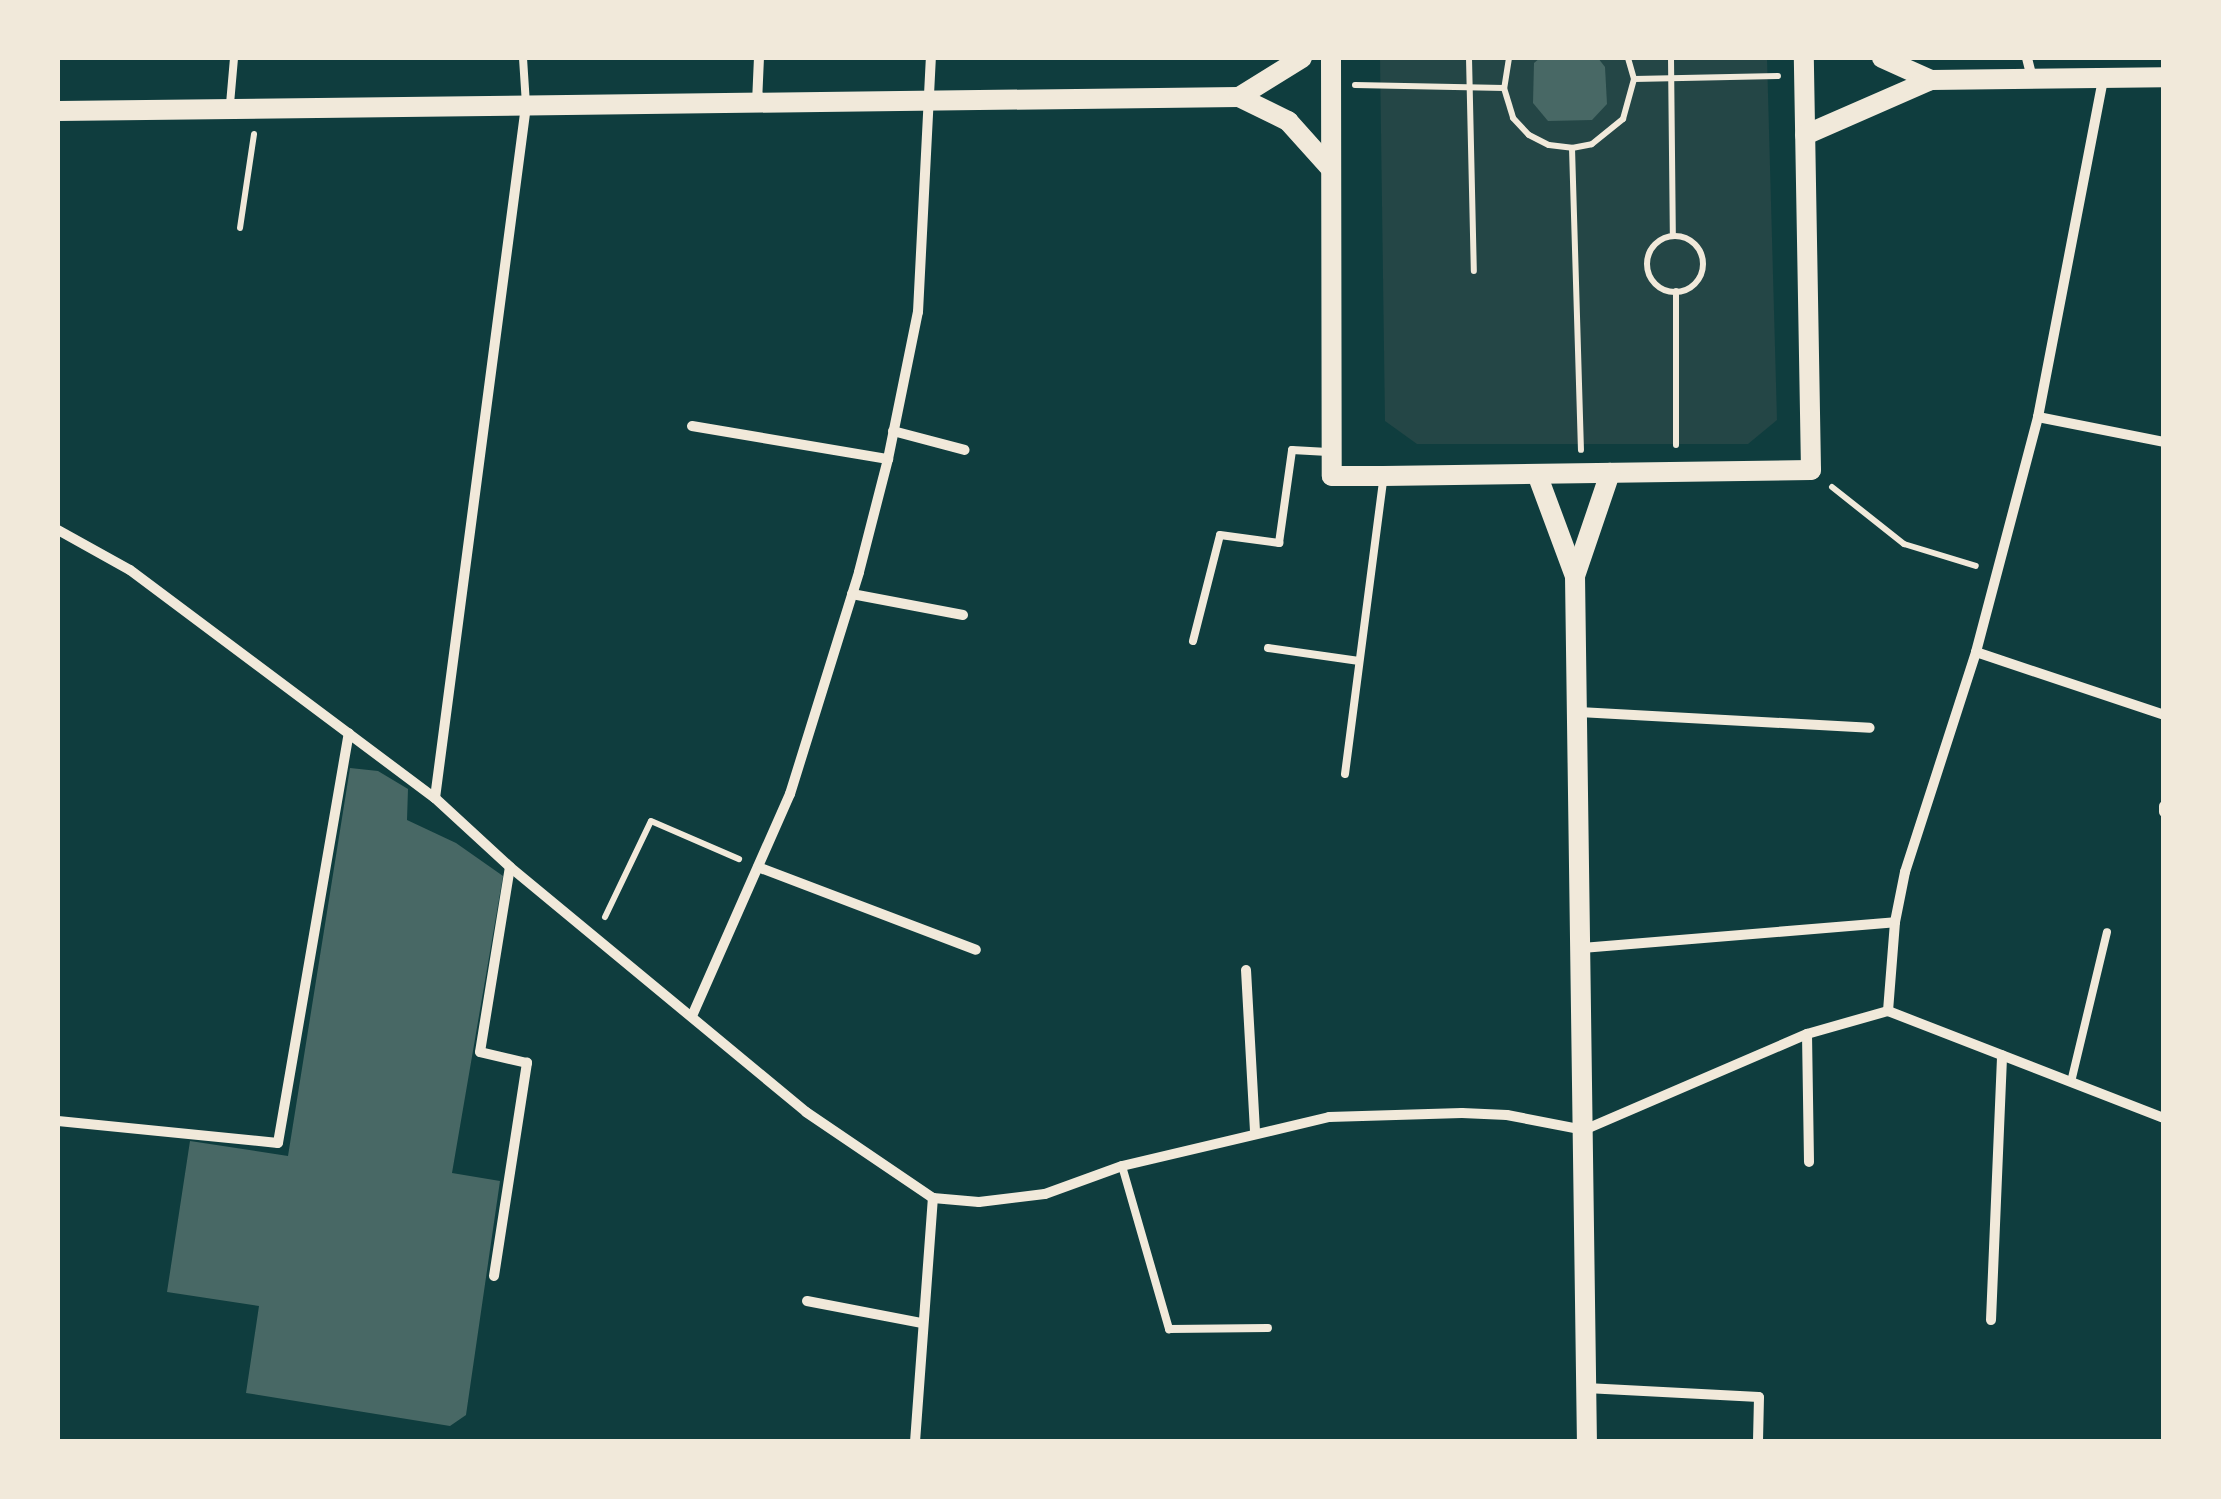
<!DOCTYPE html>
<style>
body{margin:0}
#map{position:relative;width:2221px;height:1499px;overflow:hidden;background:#0f3d3e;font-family:Jost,sans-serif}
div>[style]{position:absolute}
.green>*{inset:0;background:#244646}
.building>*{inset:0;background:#486865}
.path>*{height:6px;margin:-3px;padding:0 3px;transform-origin:3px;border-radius:3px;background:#f1e9da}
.path>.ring{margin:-3px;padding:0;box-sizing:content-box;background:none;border:6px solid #f1e9da;border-radius:50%}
.service>*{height:8px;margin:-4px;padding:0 4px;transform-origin:4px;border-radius:4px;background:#f1e9da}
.minor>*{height:10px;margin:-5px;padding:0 5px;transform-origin:5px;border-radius:5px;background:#f1e9da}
.secondary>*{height:20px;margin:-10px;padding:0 10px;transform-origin:10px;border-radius:10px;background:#f1e9da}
span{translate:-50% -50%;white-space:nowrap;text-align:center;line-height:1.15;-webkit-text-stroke:8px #f1e9da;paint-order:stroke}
.frame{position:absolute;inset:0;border:60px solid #f1e9da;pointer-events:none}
</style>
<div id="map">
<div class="green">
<i style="clip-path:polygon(1380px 58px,1767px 58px,1777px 420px,1748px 444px,1417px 444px,1385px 421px)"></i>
</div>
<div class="building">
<i style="clip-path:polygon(1540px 58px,1598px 58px,1605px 67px,1607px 104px,1592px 120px,1548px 121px,1533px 103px,1534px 63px)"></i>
<i style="clip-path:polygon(350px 768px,378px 771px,408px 789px,407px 820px,456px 843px,503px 876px,452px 1173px,500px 1181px,466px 1415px,450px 1426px,246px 1393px,259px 1306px,167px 1292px,190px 1141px,288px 1156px)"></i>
</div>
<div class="path">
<i style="left:1469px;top:58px;width:213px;rotate:88.7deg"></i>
<i style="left:1509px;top:58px;width:30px;rotate:99deg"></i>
<i style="left:1504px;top:88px;width:31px;rotate:73deg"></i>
<i style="left:1513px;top:118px;width:23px;rotate:47deg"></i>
<i style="left:1529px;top:135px;width:22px;rotate:27deg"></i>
<i style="left:1549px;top:145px;width:23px;rotate:7deg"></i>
<i style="left:1572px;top:148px;width:20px;rotate:-11deg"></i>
<i style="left:1592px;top:144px;width:40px;rotate:-39deg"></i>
<i style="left:1623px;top:119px;width:41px;rotate:-74.6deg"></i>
<i style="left:1634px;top:79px;width:22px;rotate:-106deg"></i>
<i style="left:1671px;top:58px;width:177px;rotate:89.4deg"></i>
<i style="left:1634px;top:79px;width:144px;rotate:-1.2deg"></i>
<i style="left:1355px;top:85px;width:149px;rotate:1.2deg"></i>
<i style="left:1572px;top:148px;width:302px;rotate:88.3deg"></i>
<i style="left:240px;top:228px;width:95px;rotate:-81.5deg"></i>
<i class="ring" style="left:1647px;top:236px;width:50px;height:50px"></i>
<i style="left:1676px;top:291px;width:154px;rotate:90deg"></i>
<i style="left:1832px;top:487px;width:92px;rotate:38.4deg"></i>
<i style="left:1904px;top:544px;width:75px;rotate:17deg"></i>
<i style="left:605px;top:917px;width:106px;rotate:-64.4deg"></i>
<i style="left:651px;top:821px;width:96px;rotate:23.4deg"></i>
</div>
<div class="service">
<i style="left:523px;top:58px;width:47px;rotate:86.3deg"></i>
<i style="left:230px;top:104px;width:46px;rotate:-85deg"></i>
<i style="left:1193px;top:641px;width:109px;rotate:-75.7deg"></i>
<i style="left:1220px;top:535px;width:60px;rotate:7.7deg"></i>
<i style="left:1279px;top:543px;width:94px;rotate:-82deg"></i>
<i style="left:1292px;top:450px;width:36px;rotate:3deg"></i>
<i style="left:1268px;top:648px;width:92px;rotate:8.1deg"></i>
<i style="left:1345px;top:774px;width:296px;rotate:-82.6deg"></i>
<i style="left:2071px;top:1082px;width:154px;rotate:-76.5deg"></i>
<i style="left:1122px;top:1166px;width:170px;rotate:73.9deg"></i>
<i style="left:1169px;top:1329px;width:99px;rotate:-0.6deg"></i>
</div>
<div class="minor">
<i style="left:2027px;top:58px;width:21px;rotate:76deg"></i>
<i style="left:757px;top:103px;width:45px;rotate:-87.5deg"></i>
<i style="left:2038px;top:417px;width:128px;rotate:11.2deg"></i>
<i style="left:692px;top:426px;width:199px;rotate:9.6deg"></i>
<i style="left:893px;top:431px;width:74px;rotate:14.8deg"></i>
<i style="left:58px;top:530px;width:82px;rotate:29.1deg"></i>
<i style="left:130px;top:570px;width:381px;rotate:36.8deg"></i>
<i style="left:435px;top:798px;width:102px;rotate:42.6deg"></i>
<i style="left:510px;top:867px;width:384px;rotate:39.6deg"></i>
<i style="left:806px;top:1112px;width:153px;rotate:34.1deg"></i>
<i style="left:933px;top:1198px;width:46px;rotate:5deg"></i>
<i style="left:979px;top:1202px;width:66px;rotate:-6.9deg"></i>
<i style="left:1045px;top:1194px;width:82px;rotate:-20deg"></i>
<i style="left:1122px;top:1166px;width:213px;rotate:-13.3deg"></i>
<i style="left:1329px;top:1117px;width:133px;rotate:-1.7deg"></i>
<i style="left:1462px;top:1113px;width:45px;rotate:2.5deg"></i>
<i style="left:1507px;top:1115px;width:78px;rotate:11deg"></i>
<i style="left:1584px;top:1130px;width:243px;rotate:-23.3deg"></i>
<i style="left:1807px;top:1034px;width:84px;rotate:-15.9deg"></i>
<i style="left:852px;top:594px;width:113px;rotate:10.7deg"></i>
<i style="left:1976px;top:652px;width:198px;rotate:18.5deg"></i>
<i style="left:1579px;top:712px;width:291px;rotate:3.1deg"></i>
<i style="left:435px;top:798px;width:698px;rotate:-82.51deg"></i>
<i style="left:2164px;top:806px;width:6px;rotate:90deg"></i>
<i style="left:758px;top:867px;width:233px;rotate:20.8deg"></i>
<i style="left:1582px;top:948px;width:314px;rotate:-4.7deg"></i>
<i style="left:1246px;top:970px;width:161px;rotate:86.8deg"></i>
<i style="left:1888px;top:1011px;width:89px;rotate:-85.5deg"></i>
<i style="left:1895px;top:922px;width:51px;rotate:-78.7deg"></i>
<i style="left:1905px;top:872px;width:231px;rotate:-72.1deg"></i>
<i style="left:1976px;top:652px;width:243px;rotate:-75.2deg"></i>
<i style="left:2038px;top:417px;width:344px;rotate:-79.1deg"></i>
<i style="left:1888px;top:1011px;width:296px;rotate:21.2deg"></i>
<i style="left:692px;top:1016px;width:243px;rotate:-66.2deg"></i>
<i style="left:790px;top:794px;width:232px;rotate:-72.7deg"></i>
<i style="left:859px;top:572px;width:117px;rotate:-75.6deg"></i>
<i style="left:888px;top:459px;width:150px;rotate:-78.5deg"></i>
<i style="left:918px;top:312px;width:254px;rotate:-87.1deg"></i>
<i style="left:1807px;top:1034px;width:128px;rotate:89.1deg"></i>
<i style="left:58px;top:1121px;width:221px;rotate:5.7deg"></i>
<i style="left:278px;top:1143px;width:416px;rotate:-80.2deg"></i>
<i style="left:494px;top:1276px;width:216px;rotate:-81.2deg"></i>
<i style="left:527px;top:1063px;width:48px;rotate:-166.8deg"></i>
<i style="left:480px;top:1052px;width:187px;rotate:-80.8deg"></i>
<i style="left:807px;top:1301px;width:116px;rotate:10.9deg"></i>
<i style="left:1991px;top:1320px;width:265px;rotate:-87.6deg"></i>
<i style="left:1586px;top:1388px;width:173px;rotate:3deg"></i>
<i style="left:1759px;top:1397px;width:45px;rotate:91.3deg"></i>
<i style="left:915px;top:1442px;width:245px;rotate:-85.8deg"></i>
</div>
<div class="secondary">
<i style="left:1331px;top:58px;width:418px;rotate:89.9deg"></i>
<i style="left:1332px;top:476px;width:51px"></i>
<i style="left:1383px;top:476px;width:428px;rotate:-0.8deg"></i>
<i style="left:1811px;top:470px;width:412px;rotate:-91deg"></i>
<i style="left:1882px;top:58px;width:54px;rotate:24.2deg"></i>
<i style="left:1239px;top:97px;width:55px;rotate:26.1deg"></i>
<i style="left:1288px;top:121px;width:64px;rotate:48.1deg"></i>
<i style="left:58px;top:111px;width:1181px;rotate:-0.68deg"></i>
<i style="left:1239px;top:97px;width:74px;rotate:-31.8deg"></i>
<i style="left:1805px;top:135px;width:137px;rotate:-23.6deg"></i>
<i style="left:1931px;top:80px;width:233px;rotate:-0.7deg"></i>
<i style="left:1537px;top:474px;width:109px;rotate:69.6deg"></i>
<i style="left:1575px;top:576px;width:866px;rotate:89.21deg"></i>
<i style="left:1575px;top:576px;width:109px;rotate:-71.2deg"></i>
</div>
<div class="frame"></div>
</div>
